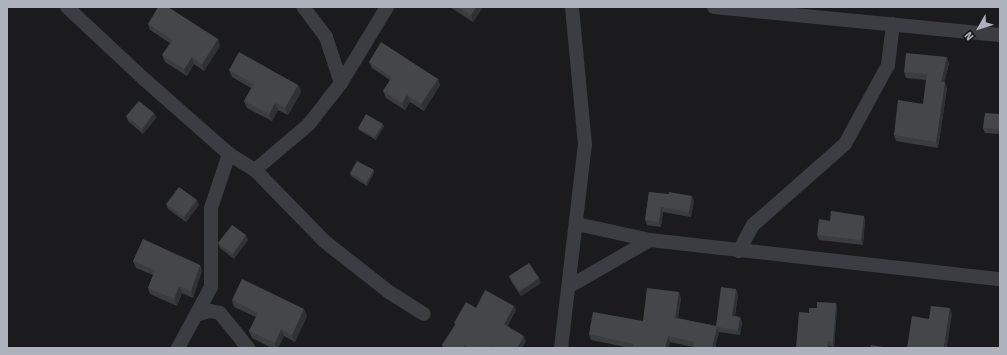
<!DOCTYPE html>
<style>
body{margin:0}
#map{position:relative;width:1007px;height:355px;overflow:hidden;background:#1b1b1d;font-family:"Fira Sans",sans-serif}
div>[style]{position:absolute}
.street>*{height:14px;margin:-7px;padding:0 7px;transform-origin:7px;border-radius:7px;background:#3c3d42}
.wall>*{inset:0;background:#3b3c40}
.shaded-wall>*{inset:0;background:#303134}
.building>*{inset:0;background:#45464a}
span{translate:-50% -50%;white-space:nowrap;text-align:center;line-height:1.15;-webkit-text-stroke:3px #151618;paint-order:stroke}
.frame{position:absolute;inset:0;border:8px solid #aeb2bc;pointer-events:none}
.north{position:absolute;left:959px;top:8px;width:40px;height:40px;-webkit-text-stroke:3px #151618;paint-order:stroke;rotate:231deg;font-size:11px;font-weight:700;line-height:16px;text-align:center;color:#aeb2bc}
.north::after{content:'';display:block;margin:auto;width:14px;height:18px;background:#aeb2bc;clip-path:polygon(50% 0,100% 100%,50% 72%,0 100%)}
</style>
<div id="map">
<div class="street">
<i style="left:67px;top:7px;width:105px;rotate:43.1deg"></i>
<i style="left:144px;top:79px;width:113px;rotate:41.4deg"></i>
<i style="left:229px;top:154px;width:31px;rotate:32deg"></i>
<i style="left:255px;top:170px;width:99px;rotate:45.8deg"></i>
<i style="left:324px;top:241px;width:83px;rotate:38.1deg"></i>
<i style="left:389px;top:292px;width:41px;rotate:32.2deg"></i>
<i style="left:714px;top:7px;width:287px;rotate:5.6deg"></i>
<i style="left:341px;top:83px;width:89px;rotate:-58.8deg"></i>
<i style="left:255px;top:170px;width:71px;rotate:-40.4deg"></i>
<i style="left:309px;top:124px;width:52px;rotate:-52deg"></i>
<i style="left:341px;top:83px;width:48px;rotate:-108.1deg"></i>
<i style="left:326px;top:37px;width:38px;rotate:-127deg"></i>
<i style="left:577px;top:224px;width:75px;rotate:12.4deg"></i>
<i style="left:650px;top:240px;width:352px;rotate:6.4deg"></i>
<i style="left:739px;top:251px;width:30px;rotate:-62deg"></i>
<i style="left:753px;top:225px;width:123px;rotate:-41.4deg"></i>
<i style="left:845px;top:144px;width:90px;rotate:-61.4deg"></i>
<i style="left:888px;top:65px;width:41px;rotate:-83deg"></i>
<i style="left:570px;top:286px;width:92px;rotate:-29.9deg"></i>
<i style="left:196px;top:315px;width:15px;rotate:-16deg"></i>
<i style="left:210px;top:311px;width:10px;rotate:11deg"></i>
<i style="left:220px;top:313px;width:45px;rotate:51.3deg"></i>
<i style="left:178px;top:348px;width:69px;rotate:-61.6deg"></i>
<i style="left:211px;top:287px;width:79px;rotate:-90deg"></i>
<i style="left:211px;top:208px;width:57px;rotate:-71.6deg"></i>
<i style="left:561px;top:348px;width:204px;rotate:-83.3deg"></i>
<i style="left:585px;top:145px;width:139px;rotate:-95.4deg"></i>
</div>
<div class="wall">
<i style="clip-path:polygon(450px 7px,483px 7px,473px 22px)"></i>
<i style="clip-path:polygon(148px 24px,218px 39px,220px 46px,204px 71px,194px 64px,187px 76px,165px 62px,162px 55px,170px 43px,150px 30px)"></i>
<i style="clip-path:polygon(369px 62px,438px 79px,440px 85px,424px 111px,410px 102px,405px 110px,386px 98px,383px 91px,390px 80px,372px 68px)"></i>
<i style="clip-path:polygon(949px 63px,944px 82px,947px 88px,938px 148px,896px 141px,894px 135px,923px 104px,926px 80px,906px 78px,904px 72px)"></i>
<i style="clip-path:polygon(229px 70px,298px 85px,301px 92px,288px 115px,278px 110px,272px 121px,247px 108px,244px 101px,251px 88px,232px 77px)"></i>
<i style="clip-path:polygon(154px 113px,156px 118px,143px 134px,128px 121px,126px 116px)"></i>
<i style="clip-path:polygon(1000px 114px,1000px 134px,985px 133px,983px 128px)"></i>
<i style="clip-path:polygon(384px 126px,376px 140px,359px 130px,358px 128px)"></i>
<i style="clip-path:polygon(350px 173px,374px 173px,367px 186px,351px 176px)"></i>
<i style="clip-path:polygon(649px 192px,694px 201px,691px 217px,663px 212px,661px 227px,647px 225px,645px 220px)"></i>
<i style="clip-path:polygon(166px 204px,199px 205px,186px 222px,168px 209px)"></i>
<i style="clip-path:polygon(864px 216px,865px 220px,863px 245px,819px 240px,817px 235px,830px 221px)"></i>
<i style="clip-path:polygon(246px 235px,248px 240px,234px 259px,220px 248px,218px 243px)"></i>
<i style="clip-path:polygon(133px 261px,200px 265px,202px 271px,193px 298px,182px 293px,177px 306px,150px 294px,148px 288px,153px 275px,136px 268px)"></i>
<i style="clip-path:polygon(509px 276px,541px 283px,521px 296px,511px 281px)"></i>
<i style="clip-path:polygon(736px 289px,738px 295px,735px 316px,740px 317px,742px 322px,740px 335px,719px 332px,715px 348px,693px 348px,693px 347px,670px 342px,668px 348px,630px 348px,591px 340px,589px 334px,643px 321px,681px 298px,678px 318px,716px 326px)"></i>
<i style="clip-path:polygon(232px 300px,307px 316px,295px 342px,284px 336px,278px 348px,272px 348px,252px 338px,249px 331px,256px 317px,234px 307px)"></i>
<i style="clip-path:polygon(836px 303px,837px 308px,834px 347px,829px 346px,829px 348px,796px 348px,809px 313px,817px 308px)"></i>
<i style="clip-path:polygon(514px 306px,516px 310px,507px 326px,526px 341px,522px 348px,443px 348px,442px 345px,455px 325px,454px 323px,476px 308px)"></i>
</div>
<div class="shaded-wall">
<i style="clip-path:polygon(476px 7px,483px 7px,473px 22px,471px 15px)"></i>
<i style="clip-path:polygon(218px 39px,220px 46px,204px 71px,202px 64px)"></i>
<i style="clip-path:polygon(192px 57px,194px 64px,187px 76px,184px 69px)"></i>
<i style="clip-path:polygon(947px 57px,949px 63px,943px 88px,941px 82px)"></i>
<i style="clip-path:polygon(438px 79px,440px 85px,424px 111px,421px 104px)"></i>
<i style="clip-path:polygon(945px 82px,947px 88px,938px 148px,936px 142px)"></i>
<i style="clip-path:polygon(298px 85px,301px 92px,288px 115px,285px 108px)"></i>
<i style="clip-path:polygon(407px 95px,410px 102px,405px 110px,402px 103px)"></i>
<i style="clip-path:polygon(275px 103px,278px 110px,272px 121px,269px 114px)"></i>
<i style="clip-path:polygon(154px 113px,156px 118px,143px 134px,142px 129px)"></i>
<i style="clip-path:polygon(383px 124px,384px 126px,376px 140px,375px 137px)"></i>
<i style="clip-path:polygon(374px 170px,374px 173px,367px 186px,366px 183px)"></i>
<i style="clip-path:polygon(692px 196px,694px 201px,691px 217px,689px 212px)"></i>
<i style="clip-path:polygon(197px 200px,199px 205px,186px 222px,184px 217px)"></i>
<i style="clip-path:polygon(661px 207px,663px 212px,661px 227px,659px 222px)"></i>
<i style="clip-path:polygon(864px 216px,865px 220px,863px 245px,861px 240px)"></i>
<i style="clip-path:polygon(246px 235px,248px 240px,234px 259px,233px 254px)"></i>
<i style="clip-path:polygon(200px 265px,202px 271px,193px 298px,191px 291px)"></i>
<i style="clip-path:polygon(539px 278px,541px 283px,521px 296px,520px 291px)"></i>
<i style="clip-path:polygon(179px 286px,182px 293px,177px 306px,174px 299px)"></i>
<i style="clip-path:polygon(736px 289px,738px 295px,734px 321px,732px 316px)"></i>
<i style="clip-path:polygon(679px 292px,681px 298px,677px 323px,675px 318px)"></i>
<i style="clip-path:polygon(836px 303px,837px 308px,834px 347px,833px 342px)"></i>
<i style="clip-path:polygon(514px 306px,516px 310px,506px 329px,504px 324px)"></i>
<i style="clip-path:polygon(950px 308px,952px 314px,947px 348px,944px 348px)"></i>
<i style="clip-path:polygon(304px 309px,307px 316px,295px 342px,292px 335px)"></i>
<i style="clip-path:polygon(740px 317px,742px 322px,740px 335px,738px 330px)"></i>
<i style="clip-path:polygon(717px 327px,719px 332px,715px 348px,712px 348px)"></i>
<i style="clip-path:polygon(281px 329px,284px 336px,278px 348px,276px 348px,275px 343px)"></i>
<i style="clip-path:polygon(524px 336px,526px 341px,522px 348px,517px 348px)"></i>
<i style="clip-path:polygon(668px 336px,670px 342px,668px 348px,665px 348px)"></i>
<i style="clip-path:polygon(828px 341px,829px 346px,829px 348px,827px 348px)"></i>
</div>
<div class="building">
<i style="clip-path:polygon(158px 7px,168px 7px,218px 39px,202px 64px,192px 57px,184px 69px,162px 55px,173px 40px,148px 24px)"></i>
<i style="clip-path:polygon(458px 7px,476px 7px,471px 15px)"></i>
<i style="clip-path:polygon(381px 42px,438px 79px,421px 104px,407px 95px,402px 103px,383px 91px,392px 77px,369px 62px)"></i>
<i style="clip-path:polygon(239px 52px,298px 85px,285px 108px,275px 103px,269px 114px,244px 101px,254px 84px,229px 70px)"></i>
<i style="clip-path:polygon(906px 53px,947px 57px,941px 82px,945px 82px,936px 142px,894px 135px,898px 100px,923px 104px,927px 74px,904px 72px)"></i>
<i style="clip-path:polygon(139px 101px,154px 113px,142px 129px,126px 116px)"></i>
<i style="clip-path:polygon(985px 113px,1000px 114px,1000px 129px,983px 128px)"></i>
<i style="clip-path:polygon(366px 114px,383px 124px,375px 137px,358px 128px)"></i>
<i style="clip-path:polygon(357px 161px,374px 170px,366px 183px,350px 173px)"></i>
<i style="clip-path:polygon(179px 187px,197px 200px,184px 217px,166px 204px)"></i>
<i style="clip-path:polygon(649px 192px,669px 194px,669px 192px,692px 196px,689px 212px,661px 207px,659px 222px,645px 220px)"></i>
<i style="clip-path:polygon(831px 211px,864px 216px,861px 240px,817px 235px,819px 219px,830px 221px)"></i>
<i style="clip-path:polygon(232px 225px,246px 235px,233px 254px,218px 243px)"></i>
<i style="clip-path:polygon(143px 239px,200px 265px,191px 291px,179px 286px,174px 299px,148px 288px,155px 270px,133px 261px)"></i>
<i style="clip-path:polygon(529px 263px,539px 278px,520px 291px,509px 276px)"></i>
<i style="clip-path:polygon(242px 279px,304px 309px,292px 335px,281px 329px,275px 343px,249px 331px,258px 313px,232px 300px)"></i>
<i style="clip-path:polygon(721px 287px,736px 289px,732px 316px,740px 317px,738px 330px,717px 327px,712px 348px,693px 348px,694px 342px,668px 336px,665px 348px,632px 348px,634px 344px,589px 334px,593px 312px,643px 321px,647px 288px,679px 292px,675px 318px,716px 326px)"></i>
<i style="clip-path:polygon(485px 290px,514px 306px,504px 324px,524px 336px,517px 348px,495px 348px,491px 346px,490px 348px,468px 348px,465px 345px,463px 348px,446px 348px,442px 345px,456px 324px,454px 323px,466px 302px,476px 308px)"></i>
<i style="clip-path:polygon(817px 302px,836px 303px,833px 342px,828px 341px,827px 348px,796px 348px,799px 312px,809px 313px,809px 308px,817px 308px)"></i>
<i style="clip-path:polygon(931px 306px,950px 308px,944px 348px,907px 348px,912px 316px,929px 319px)"></i>
<i style="clip-path:polygon(871px 345px,888px 348px,870px 348px)"></i>
</div>
<div class="frame"></div>
<div class="north">N</div>
</div>
